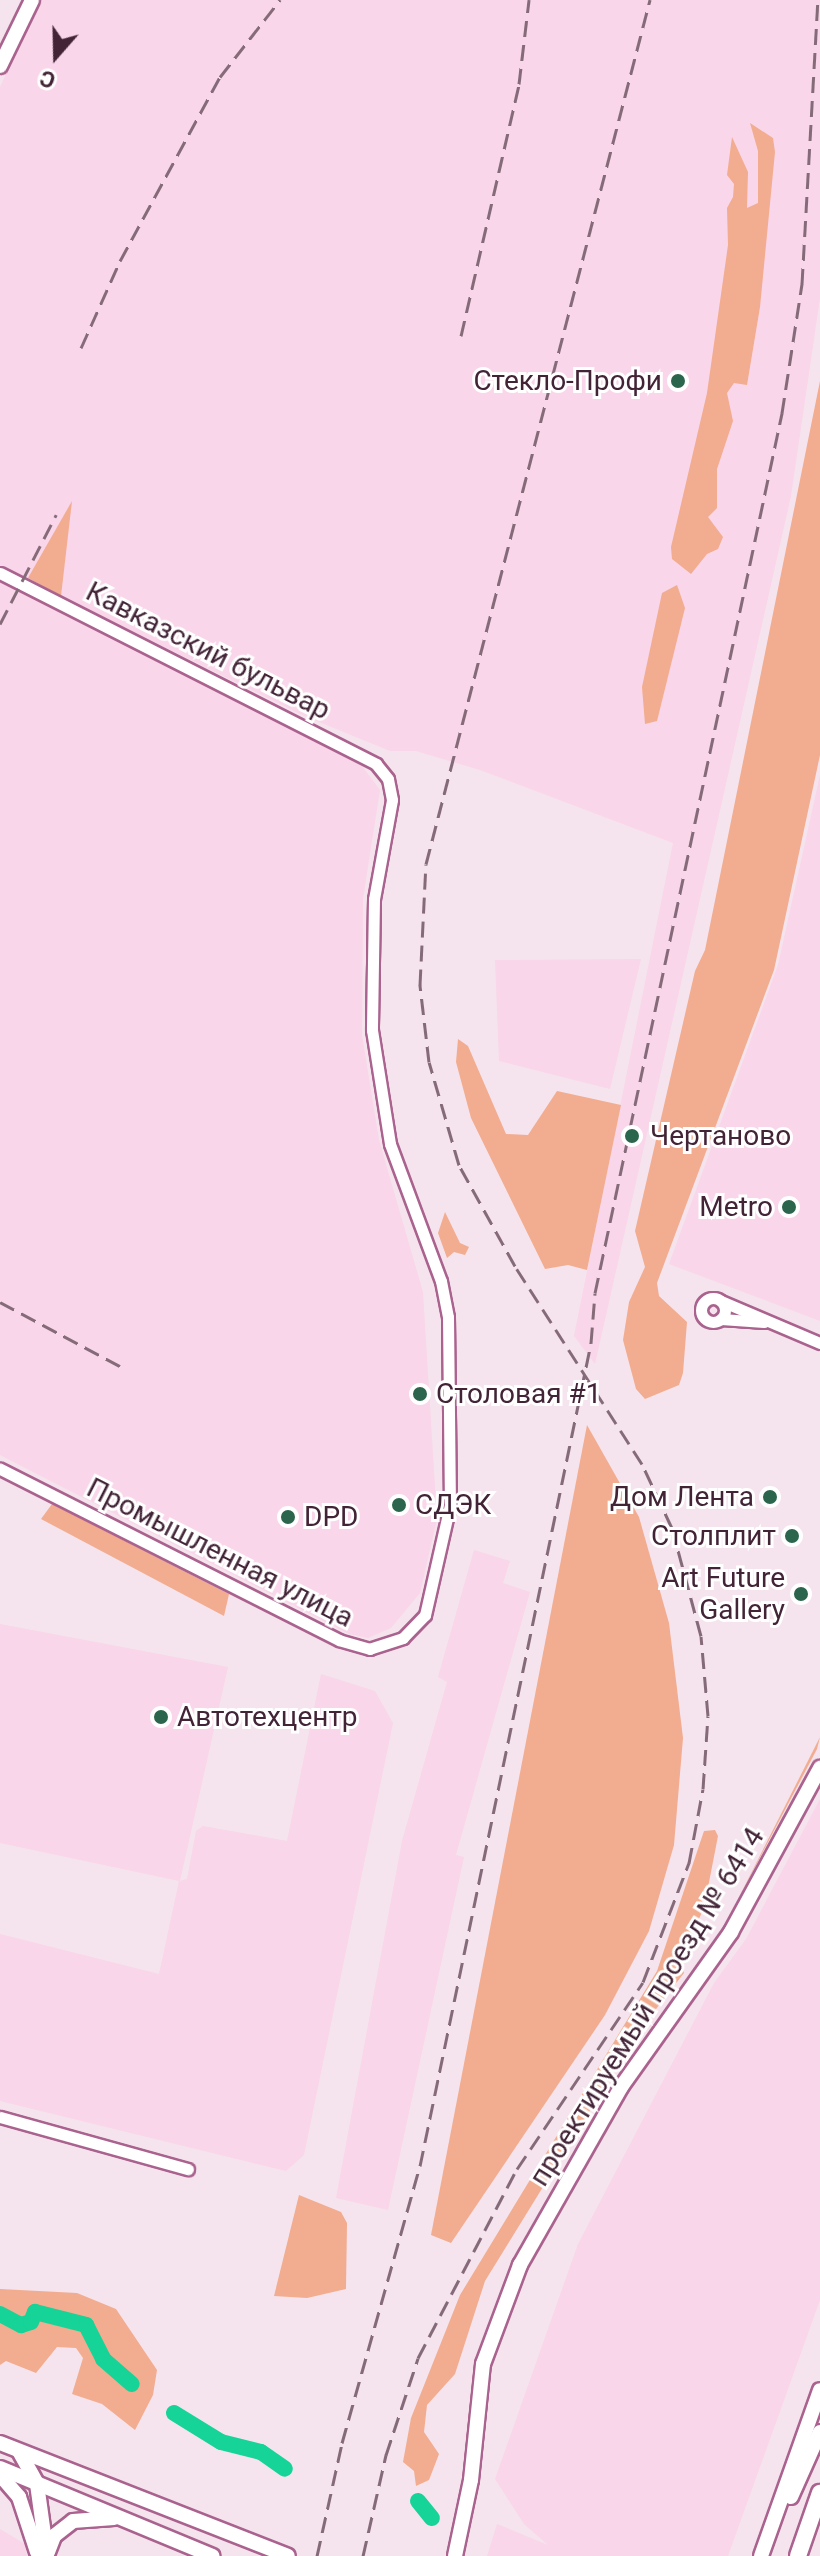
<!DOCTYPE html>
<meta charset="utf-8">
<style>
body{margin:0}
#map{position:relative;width:820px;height:2556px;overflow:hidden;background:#f5e4ed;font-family:Roboto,sans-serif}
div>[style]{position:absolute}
.built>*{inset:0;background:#f9d6e9}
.green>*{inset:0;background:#f2ac8f}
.river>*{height:16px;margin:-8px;padding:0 8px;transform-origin:8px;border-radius:8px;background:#16d397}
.roads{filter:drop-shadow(2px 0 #aa628e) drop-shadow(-2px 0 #aa628e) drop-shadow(0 2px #aa628e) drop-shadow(0 -2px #aa628e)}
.minor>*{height:11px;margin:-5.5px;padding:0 5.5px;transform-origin:5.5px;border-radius:5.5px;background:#fff}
.minor>.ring{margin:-5.5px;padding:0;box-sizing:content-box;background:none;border:11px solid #fff;border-radius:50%}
.tertiary>*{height:14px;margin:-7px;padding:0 7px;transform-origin:7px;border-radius:7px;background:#fff}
.secondary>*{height:14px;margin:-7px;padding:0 7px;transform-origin:7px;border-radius:7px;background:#fff}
.primary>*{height:16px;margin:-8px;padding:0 8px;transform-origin:8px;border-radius:8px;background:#fff}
.rail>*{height:3px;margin-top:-1.5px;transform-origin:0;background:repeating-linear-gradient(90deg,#856b7a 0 16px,transparent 0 24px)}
.dots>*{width:22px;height:22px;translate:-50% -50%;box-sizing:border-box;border:4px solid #fff;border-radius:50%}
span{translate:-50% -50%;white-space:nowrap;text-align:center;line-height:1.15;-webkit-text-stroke:6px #fff;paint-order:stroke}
.poi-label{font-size:28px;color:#432437}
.right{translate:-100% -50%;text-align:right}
.left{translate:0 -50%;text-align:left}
.street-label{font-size:28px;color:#432437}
.north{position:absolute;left:16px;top:16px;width:80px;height:80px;-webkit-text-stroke:6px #fff;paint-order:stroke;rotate:200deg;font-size:22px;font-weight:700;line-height:32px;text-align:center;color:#432437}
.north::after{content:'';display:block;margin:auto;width:28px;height:36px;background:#432437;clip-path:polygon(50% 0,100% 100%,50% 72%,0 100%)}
</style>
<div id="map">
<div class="built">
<i style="clip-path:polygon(41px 0,820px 0,820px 298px,791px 496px,595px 1364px,574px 1336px,673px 843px,480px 770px,416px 751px,390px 751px,302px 715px,0 566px,0 87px)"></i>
<i style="clip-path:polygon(0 581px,362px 766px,380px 790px,363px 899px,362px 1035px,379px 1140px,423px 1292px,437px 1519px,420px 1593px,391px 1628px,368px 1638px,349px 1634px,0 1455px)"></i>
<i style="clip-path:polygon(820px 775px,820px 1321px,669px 1264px,778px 965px)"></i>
<i style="clip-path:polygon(641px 959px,610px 1089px,499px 1061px,495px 960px)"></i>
<i style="clip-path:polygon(474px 1550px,510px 1561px,503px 1583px,530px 1592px,456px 1855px,464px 1857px,388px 2210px,336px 2198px,402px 1841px,447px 1682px,438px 1677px)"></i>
<i style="clip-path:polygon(0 1624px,228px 1667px,180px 1881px,187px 1879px,196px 1831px,203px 1826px,287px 1841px,321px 1674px,375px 1691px,393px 1723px,304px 2155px,286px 2171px,0 2101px,0 1934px,159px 1974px,179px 1881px,0 1843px)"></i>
<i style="clip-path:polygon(820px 1799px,820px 2300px,728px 2556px,487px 2556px,497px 2524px,548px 2545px,524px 2524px,495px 2479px,578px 2244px,714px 1983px,746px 1939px)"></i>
<i style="clip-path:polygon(0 2529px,25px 2544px,27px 2556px,0 2556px)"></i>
</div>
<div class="green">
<i style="clip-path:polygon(750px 123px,773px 138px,775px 152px,760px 307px,747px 385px,734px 383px,727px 393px,733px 421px,717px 469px,717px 508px,708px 517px,723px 537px,718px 549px,707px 554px,691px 574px,672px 559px,671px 547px,707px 393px,728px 245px,727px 208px,733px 197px,734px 184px,727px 175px,732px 137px,748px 172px,747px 208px,758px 203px,758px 151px)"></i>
<i style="clip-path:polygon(820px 381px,820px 755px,774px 970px,657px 1283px,659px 1296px,687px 1322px,683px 1373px,679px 1385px,645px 1399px,636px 1389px,623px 1340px,629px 1302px,645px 1267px,635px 1231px,695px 971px,705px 950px)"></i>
<i style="clip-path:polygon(72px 501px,61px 596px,28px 578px)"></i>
<i style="clip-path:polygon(677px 585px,685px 608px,657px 721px,645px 724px,642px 687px,662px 593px)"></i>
<i style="clip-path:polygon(458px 1039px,468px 1046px,506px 1134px,528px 1135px,557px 1091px,621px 1105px,587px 1270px,568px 1265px,545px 1269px,471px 1118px,456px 1062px)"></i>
<i style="clip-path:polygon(445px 1212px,460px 1243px,469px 1247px,465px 1255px,454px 1252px,447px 1258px,438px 1233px)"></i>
<i style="clip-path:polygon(587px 1425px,639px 1517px,669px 1623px,683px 1738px,674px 1845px,649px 1931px,605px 2015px,451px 2243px,431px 2235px)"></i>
<i style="clip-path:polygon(52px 1504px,229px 1594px,224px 1616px,41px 1519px)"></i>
<i style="clip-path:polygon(820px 1737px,817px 1749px,736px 1903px)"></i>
<i style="clip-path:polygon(715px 1830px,718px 1836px,704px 1908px,680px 1960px,684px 1973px,639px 2031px,485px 2281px,455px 2374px,427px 2405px,424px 2432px,439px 2454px,429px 2480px,416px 2486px,414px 2471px,403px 2462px,411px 2418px,460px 2295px,657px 1971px,704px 1831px)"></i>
<i style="clip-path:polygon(299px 2195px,341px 2212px,347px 2223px,346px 2289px,307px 2298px,274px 2296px)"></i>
<i style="clip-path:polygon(0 2289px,77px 2293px,116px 2309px,157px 2370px,153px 2395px,135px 2430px,102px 2404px,72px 2394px,83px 2358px,76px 2348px,57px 2347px,36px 2373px,6px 2361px,0 2365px)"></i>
</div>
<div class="river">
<i style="left:0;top:2314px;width:24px;rotate:28deg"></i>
<i style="left:21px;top:2325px;width:10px;rotate:-17deg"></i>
<i style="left:31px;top:2322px;width:11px;rotate:-68deg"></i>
<i style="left:35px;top:2312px;width:53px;rotate:14.3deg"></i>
<i style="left:86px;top:2325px;width:38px;rotate:63deg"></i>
<i style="left:103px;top:2359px;width:38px;rotate:41deg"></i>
<i style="left:174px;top:2413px;width:55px;rotate:31.7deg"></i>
<i style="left:221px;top:2442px;width:41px;rotate:14deg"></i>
<i style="left:261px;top:2452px;width:29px;rotate:35deg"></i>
<i style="left:418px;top:2501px;width:22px;rotate:51deg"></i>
</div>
<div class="roads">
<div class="minor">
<i style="left:0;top:573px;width:422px;rotate:26.9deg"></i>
<i style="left:376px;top:764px;width:19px;rotate:51deg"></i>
<i style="left:388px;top:779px;width:21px;rotate:79deg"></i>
<i style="left:392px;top:800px;width:101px;rotate:100.3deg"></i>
<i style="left:374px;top:899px;width:131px;rotate:90.9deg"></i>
<i style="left:372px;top:1030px;width:115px;rotate:81deg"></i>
<i style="left:390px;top:1144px;width:146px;rotate:69.6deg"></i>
<i style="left:441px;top:1281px;width:37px;rotate:79deg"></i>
<i style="left:448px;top:1317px;width:188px;rotate:89.4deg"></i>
<i style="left:450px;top:1505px;width:113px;rotate:102.8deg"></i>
<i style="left:425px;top:1615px;width:32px;rotate:134deg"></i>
<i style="left:403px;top:1638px;width:35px;rotate:162deg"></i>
<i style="left:370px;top:1649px;width:32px;rotate:-164deg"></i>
<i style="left:339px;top:1640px;width:380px;rotate:-153.2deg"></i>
<i class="ring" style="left:701px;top:1298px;width:13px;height:13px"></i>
<i style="left:721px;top:1301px;width:108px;rotate:23deg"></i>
<i style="left:721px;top:1319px;width:43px;rotate:4deg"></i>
<i style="left:0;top:2117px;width:195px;rotate:15.5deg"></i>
</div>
<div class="tertiary">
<i style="left:0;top:66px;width:73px;rotate:-64.1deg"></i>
<i style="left:19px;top:2451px;width:38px;rotate:61deg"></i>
<i style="left:37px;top:2484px;width:73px;rotate:82.1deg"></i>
<i style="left:0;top:2475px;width:29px;rotate:49deg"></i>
<i style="left:19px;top:2497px;width:58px;rotate:71.9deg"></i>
<i style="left:48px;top:2552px;width:17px;rotate:-69deg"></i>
<i style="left:54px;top:2536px;width:24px;rotate:-38deg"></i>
<i style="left:73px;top:2521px;width:41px;rotate:-4.2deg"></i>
</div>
<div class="secondary">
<i style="left:0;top:2443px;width:309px;rotate:21.4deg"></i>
<i style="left:0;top:2468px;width:230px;rotate:22.5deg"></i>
<i style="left:791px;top:2497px;width:71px;rotate:-66deg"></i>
<i style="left:455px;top:2556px;width:78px;rotate:-78.1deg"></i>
<i style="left:471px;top:2480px;width:117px;rotate:-84.1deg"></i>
<i style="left:483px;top:2364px;width:106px;rotate:-69.5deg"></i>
<i style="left:520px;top:2265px;width:205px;rotate:-60.4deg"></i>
<i style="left:621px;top:2087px;width:190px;rotate:-54.6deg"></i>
<i style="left:731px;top:1932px;width:187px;rotate:-61.5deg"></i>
<i style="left:761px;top:2556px;width:176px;rotate:-70.4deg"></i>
</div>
<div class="primary">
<i style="left:798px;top:2556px;width:67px;rotate:-70.8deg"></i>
</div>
</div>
<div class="rail">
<i style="left:461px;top:336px;width:259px;rotate:-77deg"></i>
<i style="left:519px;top:84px;width:85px;rotate:-83.2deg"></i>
<i style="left:81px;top:348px;width:95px;rotate:-65.9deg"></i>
<i style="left:120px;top:261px;width:209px;rotate:-61.5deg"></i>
<i style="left:220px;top:77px;width:98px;rotate:-52.1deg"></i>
<i style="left:0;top:624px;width:123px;rotate:-62.8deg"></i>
<i style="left:0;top:1302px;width:136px;rotate:28.1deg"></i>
<i style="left:317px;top:2556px;width:116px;rotate:-77.5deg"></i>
<i style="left:342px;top:2443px;width:288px;rotate:-74.3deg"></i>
<i style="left:420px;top:2166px;width:841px;rotate:-78.26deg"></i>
<i style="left:591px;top:1343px;width:50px;rotate:-85.4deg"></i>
<i style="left:595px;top:1293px;width:900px;rotate:-78deg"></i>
<i style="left:782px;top:413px;width:131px;rotate:-81.2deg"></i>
<i style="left:802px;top:284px;width:284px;rotate:-86.8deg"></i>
<i style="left:363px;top:2556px;width:104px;rotate:-77.2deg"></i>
<i style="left:386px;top:2455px;width:102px;rotate:-71.7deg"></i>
<i style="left:418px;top:2358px;width:213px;rotate:-62.4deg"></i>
<i style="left:517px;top:2169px;width:225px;rotate:-56deg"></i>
<i style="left:643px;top:1982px;width:128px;rotate:-68.9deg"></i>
<i style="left:689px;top:1863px;width:75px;rotate:-79.3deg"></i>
<i style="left:703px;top:1789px;width:73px;rotate:-86.1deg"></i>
<i style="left:708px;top:1716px;width:80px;rotate:-95deg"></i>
<i style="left:701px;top:1636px;width:112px;rotate:-105deg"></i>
<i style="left:672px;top:1528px;width:71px;rotate:-115.1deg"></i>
<i style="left:642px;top:1464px;width:235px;rotate:-122.7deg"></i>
<i style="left:515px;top:1266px;width:115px;rotate:-119deg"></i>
<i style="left:459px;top:1165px;width:107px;rotate:-106.2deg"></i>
<i style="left:429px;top:1062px;width:78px;rotate:-96.7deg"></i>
<i style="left:420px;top:985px;width:121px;rotate:-87.2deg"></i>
<i style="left:426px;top:864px;width:893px;rotate:-75.47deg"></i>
</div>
<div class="dots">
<i style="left:678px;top:381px;background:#2c654d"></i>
<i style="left:632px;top:1136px;background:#2c654d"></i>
<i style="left:789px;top:1207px;background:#2c654d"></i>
<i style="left:420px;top:1394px;background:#2c654d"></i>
<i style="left:770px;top:1497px;background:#2c654d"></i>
<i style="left:399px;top:1505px;background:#2c654d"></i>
<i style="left:288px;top:1517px;background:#2c654d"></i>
<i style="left:792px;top:1536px;background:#2c654d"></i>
<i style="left:801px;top:1594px;background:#2c654d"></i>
<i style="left:161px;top:1717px;background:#2c654d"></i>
</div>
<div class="poi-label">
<span class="right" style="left:662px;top:381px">Стекло-Профи</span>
<span class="left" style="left:650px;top:1136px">Чертаново</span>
<span class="right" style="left:773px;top:1207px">Metro</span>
<span class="left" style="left:436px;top:1394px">Столовая #1</span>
<span class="right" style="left:754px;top:1497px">Дом Лента</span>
<span class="left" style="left:415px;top:1505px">СДЭК</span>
<span class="left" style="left:304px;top:1517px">DPD</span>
<span class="right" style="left:776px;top:1536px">Столплит</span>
<span class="right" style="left:785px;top:1594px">Art Future<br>Gallery</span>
<span class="left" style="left:177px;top:1717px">Автотехцентр</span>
</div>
<div class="street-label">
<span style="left:208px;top:651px;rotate:27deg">Кавказский бульвар</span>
<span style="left:220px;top:1553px;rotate:27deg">Промышленная улица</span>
<span style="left:647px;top:2007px;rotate:-58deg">проектируемый проезд № 6414</span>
</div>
<div class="north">С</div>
</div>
